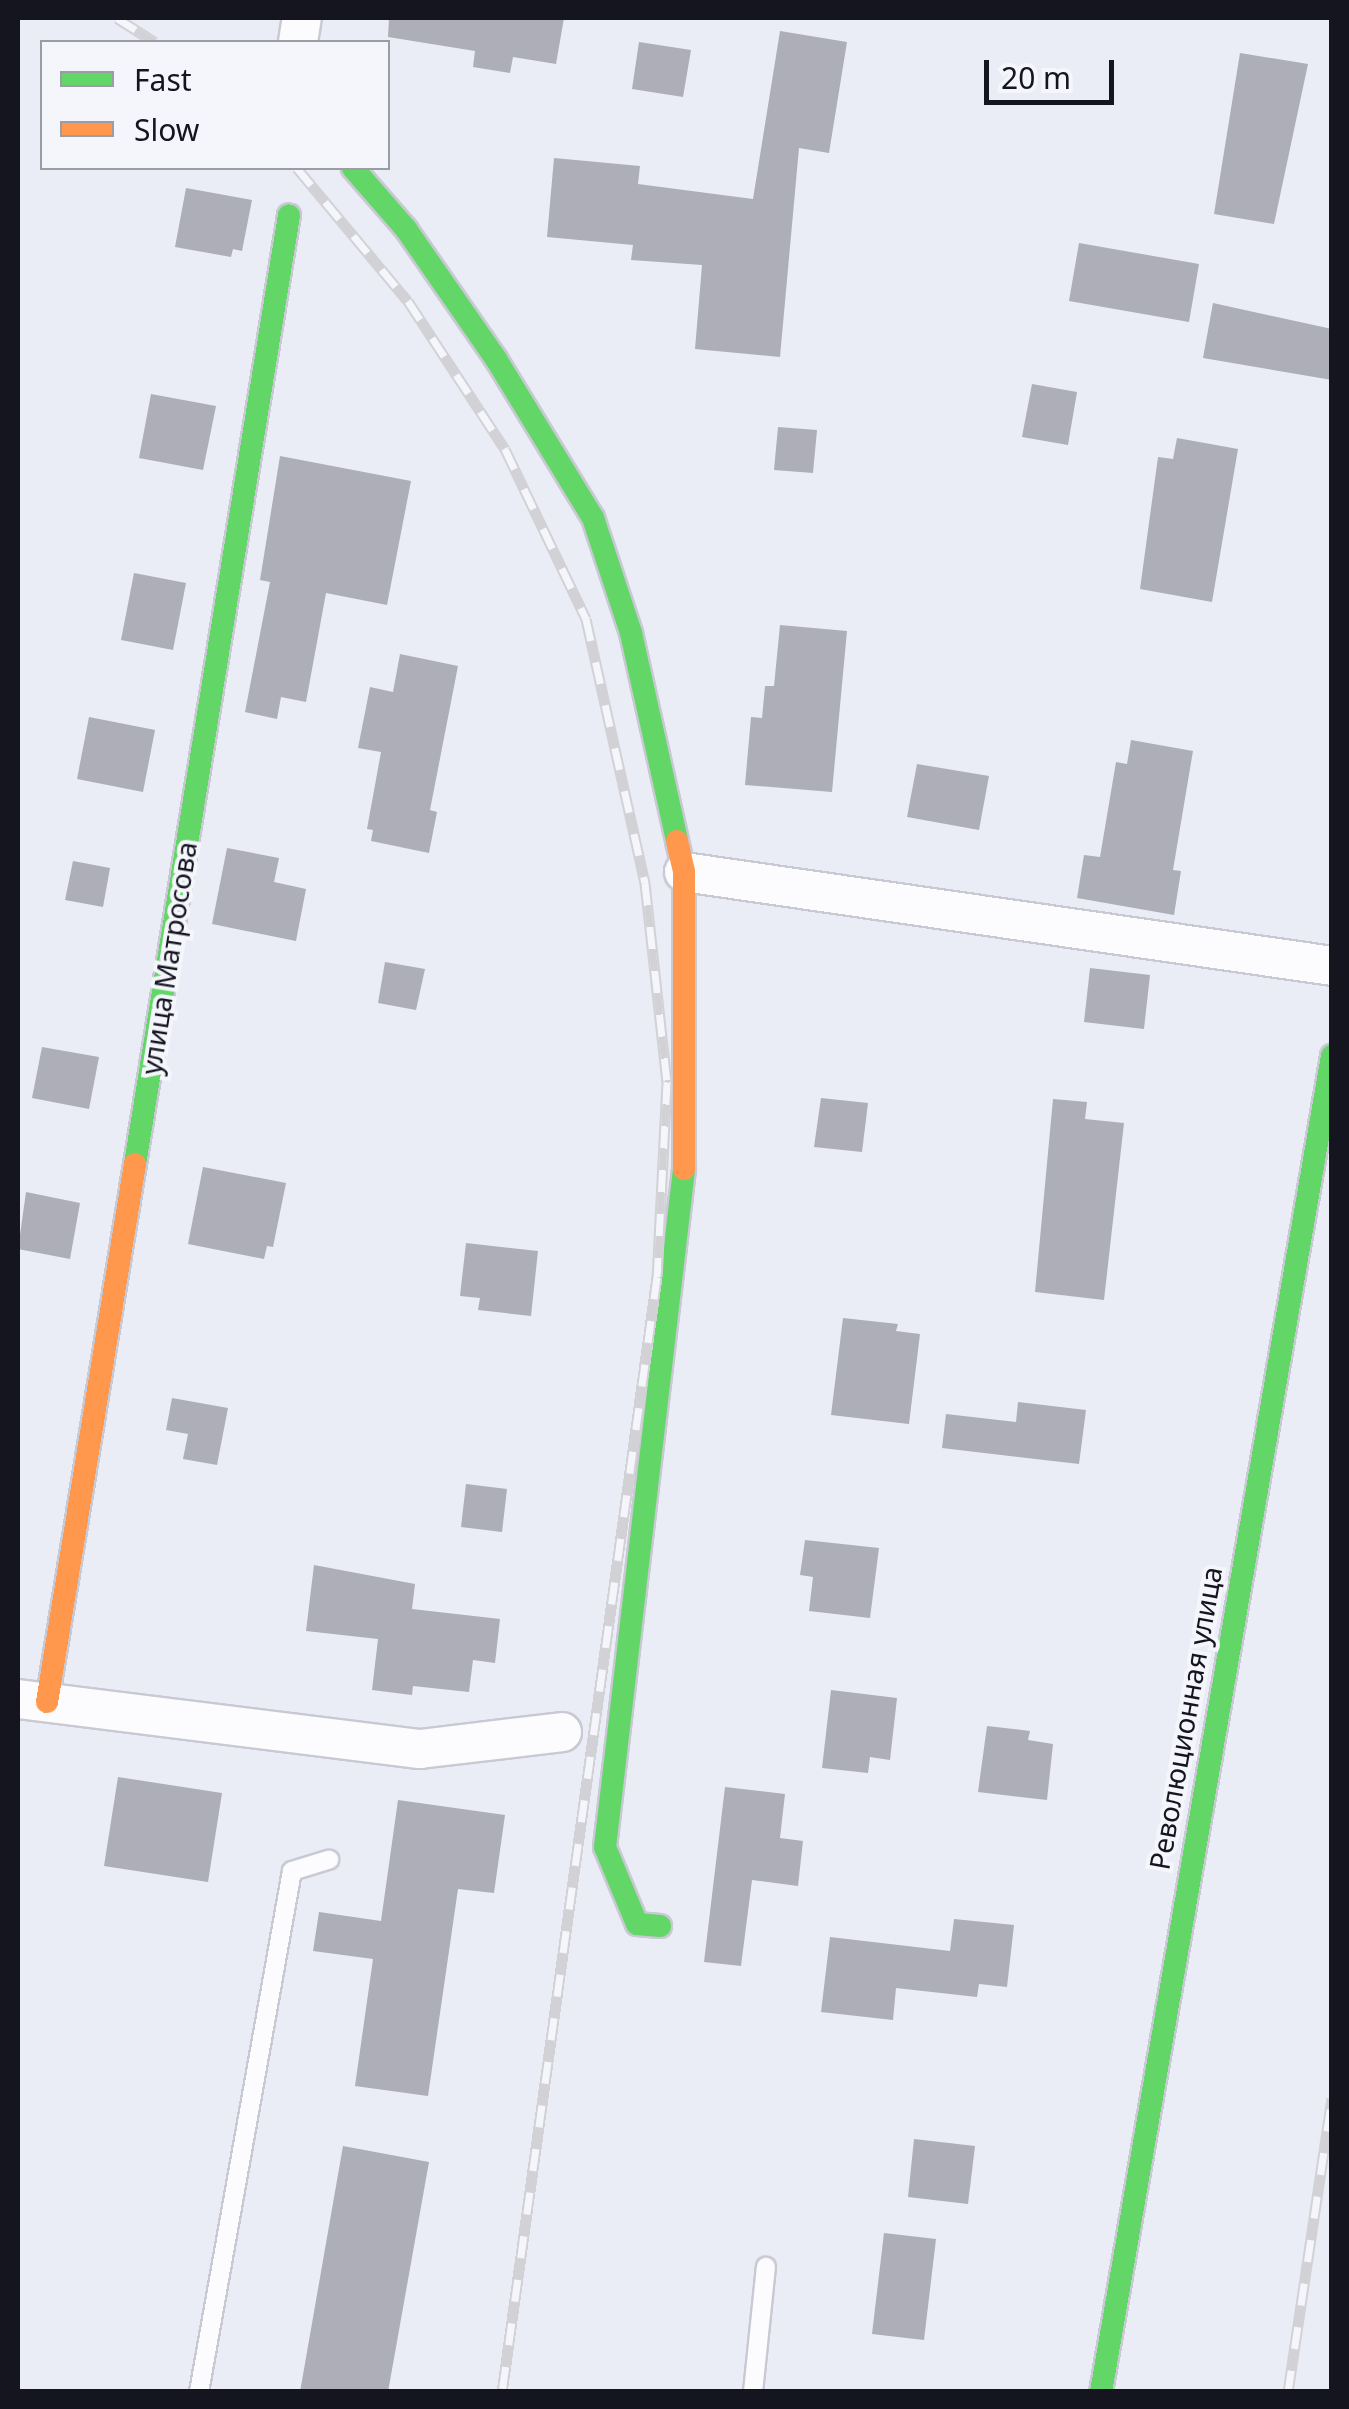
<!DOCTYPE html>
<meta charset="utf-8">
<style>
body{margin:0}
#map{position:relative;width:1349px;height:2409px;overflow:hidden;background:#eaecf6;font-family:"Noto Sans",sans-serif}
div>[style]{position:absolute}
.building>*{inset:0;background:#adaeb8}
.roads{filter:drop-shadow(2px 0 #c8c9d3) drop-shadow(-2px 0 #c8c9d3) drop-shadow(0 2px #c8c9d3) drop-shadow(0 -2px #c8c9d3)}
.lane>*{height:18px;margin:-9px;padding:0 9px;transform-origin:9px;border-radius:9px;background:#fcfcfe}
.street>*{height:38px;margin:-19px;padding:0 19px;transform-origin:19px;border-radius:19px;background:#fcfcfe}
.fast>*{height:22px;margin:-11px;padding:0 11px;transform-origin:11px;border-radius:11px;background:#63d668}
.slow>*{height:22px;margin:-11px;padding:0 11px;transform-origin:11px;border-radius:11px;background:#ff974d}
.rail>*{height:11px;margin-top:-5.5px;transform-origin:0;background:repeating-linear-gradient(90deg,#f5f6fc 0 22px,#d2d2d6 0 44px);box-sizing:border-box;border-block:2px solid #d2d2d6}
span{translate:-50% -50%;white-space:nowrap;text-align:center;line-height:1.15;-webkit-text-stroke:8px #f5f6fc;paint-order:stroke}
.street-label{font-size:28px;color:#14151f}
.frame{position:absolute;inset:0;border:20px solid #14151f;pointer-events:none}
.legend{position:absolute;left:40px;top:40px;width:350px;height:130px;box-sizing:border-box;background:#f5f6fc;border:2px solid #9b9ca4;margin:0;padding:12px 18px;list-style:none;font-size:30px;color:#14151f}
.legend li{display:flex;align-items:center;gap:20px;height:50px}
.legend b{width:50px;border:2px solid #9b9ca4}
.scale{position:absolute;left:984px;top:60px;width:130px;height:45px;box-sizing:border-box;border:5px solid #14151f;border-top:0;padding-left:12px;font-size:30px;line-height:35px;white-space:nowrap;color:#14151f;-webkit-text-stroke:8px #f5f6fc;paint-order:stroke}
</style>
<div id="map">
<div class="building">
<i style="clip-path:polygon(389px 18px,564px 18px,556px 64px,513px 57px,510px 73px,473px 67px,475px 51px,388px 37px)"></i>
<i style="clip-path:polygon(780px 31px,847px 42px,829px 153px,799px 148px,780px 357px,695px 349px,702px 265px,631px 260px,633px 245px,547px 237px,554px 158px,640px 166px,638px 184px,753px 199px)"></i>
<i style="clip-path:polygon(639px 42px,691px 50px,683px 97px,632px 89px)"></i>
<i style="clip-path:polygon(1240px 53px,1308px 64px,1274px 224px,1214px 214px)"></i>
<i style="clip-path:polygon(186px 188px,252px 200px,242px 251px,233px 249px,231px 257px,175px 247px)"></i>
<i style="clip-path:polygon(1079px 243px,1199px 264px,1189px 322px,1069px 301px)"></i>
<i style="clip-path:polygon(1213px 303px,1332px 329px,1332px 380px,1203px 358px)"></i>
<i style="clip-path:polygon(1032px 384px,1077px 392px,1068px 445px,1022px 437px)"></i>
<i style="clip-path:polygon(151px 394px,216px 406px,203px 470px,139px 458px)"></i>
<i style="clip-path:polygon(778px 427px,817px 430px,813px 473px,774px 470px)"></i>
<i style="clip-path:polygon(1177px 438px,1238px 449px,1212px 602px,1140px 589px,1158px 457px,1173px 459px)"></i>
<i style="clip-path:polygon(280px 456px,411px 481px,387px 605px,326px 593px,306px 702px,281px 697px,277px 719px,245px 712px,270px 582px,260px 580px)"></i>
<i style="clip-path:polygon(134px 573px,186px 583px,173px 650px,121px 640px)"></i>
<i style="clip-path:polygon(780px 625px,847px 631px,832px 792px,745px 785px,751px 717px,762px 718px,765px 686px,774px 686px)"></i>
<i style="clip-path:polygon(400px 654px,458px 666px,430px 810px,437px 812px,429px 853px,371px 841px,373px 830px,367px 829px,381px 752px,358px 748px,370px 687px,393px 692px)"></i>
<i style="clip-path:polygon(89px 717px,155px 730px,143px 792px,77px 779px)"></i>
<i style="clip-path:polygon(1131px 740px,1193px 751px,1173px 870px,1181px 871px,1174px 915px,1077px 898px,1084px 855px,1100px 857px,1116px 762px,1127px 764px)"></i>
<i style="clip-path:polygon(917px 764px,989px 776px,979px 830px,907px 817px)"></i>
<i style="clip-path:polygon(227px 848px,279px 858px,274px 882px,306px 889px,296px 941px,212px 924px)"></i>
<i style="clip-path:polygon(73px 861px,110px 868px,103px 907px,65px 900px)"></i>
<i style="clip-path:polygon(385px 962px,425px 969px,416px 1010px,378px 1003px)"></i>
<i style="clip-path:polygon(1090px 968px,1150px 975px,1144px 1029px,1084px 1022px)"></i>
<i style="clip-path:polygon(42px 1047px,99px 1057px,89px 1109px,32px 1098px)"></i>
<i style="clip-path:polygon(821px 1098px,868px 1103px,862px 1152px,814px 1147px)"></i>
<i style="clip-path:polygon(1053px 1099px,1087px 1102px,1085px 1119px,1124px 1123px,1104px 1300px,1035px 1292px)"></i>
<i style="clip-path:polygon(203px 1167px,286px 1183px,273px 1247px,267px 1246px,264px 1259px,188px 1244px)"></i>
<i style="clip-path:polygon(26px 1192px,80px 1203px,70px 1259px,18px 1249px)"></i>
<i style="clip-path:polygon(466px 1243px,538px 1251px,531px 1316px,478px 1310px,480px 1298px,460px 1296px)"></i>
<i style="clip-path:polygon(843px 1318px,898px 1324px,896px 1331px,920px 1334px,909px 1424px,831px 1415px)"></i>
<i style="clip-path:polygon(172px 1398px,228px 1408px,217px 1465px,183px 1459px,188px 1434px,166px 1430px)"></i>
<i style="clip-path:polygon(1018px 1402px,1086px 1410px,1079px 1464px,942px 1448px,946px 1414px,1016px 1422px)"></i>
<i style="clip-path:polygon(466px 1484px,507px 1489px,502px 1532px,461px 1527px)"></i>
<i style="clip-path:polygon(805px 1540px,879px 1548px,870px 1618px,809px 1611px,813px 1577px,800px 1575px)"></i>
<i style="clip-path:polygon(314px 1565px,415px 1584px,412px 1609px,500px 1619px,495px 1663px,473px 1660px,469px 1692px,413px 1686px,412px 1695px,372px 1690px,378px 1639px,306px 1631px)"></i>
<i style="clip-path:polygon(831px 1690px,897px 1698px,890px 1760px,870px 1757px,868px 1773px,822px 1768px)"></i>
<i style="clip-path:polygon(987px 1726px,1030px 1731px,1028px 1740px,1053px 1744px,1047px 1800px,978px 1792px)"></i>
<i style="clip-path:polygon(118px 1777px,222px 1793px,208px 1882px,104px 1866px)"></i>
<i style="clip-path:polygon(725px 1787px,785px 1794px,780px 1838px,803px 1841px,798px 1886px,752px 1880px,741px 1966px,704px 1962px)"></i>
<i style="clip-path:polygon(398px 1800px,505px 1815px,494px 1893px,458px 1889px,428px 2096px,355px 2086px,373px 1959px,313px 1951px,319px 1912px,381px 1921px)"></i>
<i style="clip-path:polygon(954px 1919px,1014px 1925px,1007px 1987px,979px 1984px,977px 1997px,896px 1988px,893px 2020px,821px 2012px,830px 1937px,950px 1951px)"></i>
<i style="clip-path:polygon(914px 2139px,975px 2146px,968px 2204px,908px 2197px)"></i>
<i style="clip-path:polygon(343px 2146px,429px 2162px,388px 2392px,300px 2392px)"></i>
<i style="clip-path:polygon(884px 2233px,936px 2239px,924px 2340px,872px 2334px)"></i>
</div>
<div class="roads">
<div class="lane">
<i style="left:199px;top:2392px;width:529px;rotate:-79.88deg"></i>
<i style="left:292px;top:1871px;width:39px;rotate:-17deg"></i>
<i style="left:753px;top:2392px;width:126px;rotate:-84.1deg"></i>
</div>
<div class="street">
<i style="left:298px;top:42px;width:24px;rotate:-81deg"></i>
<i style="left:684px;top:872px;width:655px;rotate:8.25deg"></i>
<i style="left:18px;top:1699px;width:405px;rotate:7.1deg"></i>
<i style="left:420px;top:1749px;width:143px;rotate:-6.8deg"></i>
</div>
<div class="fast">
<i style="left:353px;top:168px;width:81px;rotate:49deg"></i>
<i style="left:406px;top:229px;width:158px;rotate:55.3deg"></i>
<i style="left:496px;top:359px;width:186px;rotate:58.6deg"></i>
<i style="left:593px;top:518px;width:121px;rotate:71.7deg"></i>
<i style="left:631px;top:633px;width:213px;rotate:77.5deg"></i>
<i style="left:135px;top:1164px;width:961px;rotate:-80.78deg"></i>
<i style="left:660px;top:1926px;width:23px;rotate:-175deg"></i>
<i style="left:637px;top:1924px;width:83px;rotate:-112.6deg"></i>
<i style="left:605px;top:1847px;width:683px;rotate:-83.35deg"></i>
<i style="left:1101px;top:2392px;width:1356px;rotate:-80.19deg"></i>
</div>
<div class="slow">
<i style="left:677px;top:841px;width:32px;rotate:77deg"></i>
<i style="left:684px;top:872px;width:297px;rotate:90deg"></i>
<i style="left:47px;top:1702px;width:545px;rotate:-80.71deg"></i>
</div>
</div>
<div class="rail">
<i style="left:117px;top:18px;width:45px;rotate:32.3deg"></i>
<i style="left:297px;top:168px;width:173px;rotate:50.2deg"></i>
<i style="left:408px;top:301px;width:177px;rotate:56.8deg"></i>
<i style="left:505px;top:449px;width:188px;rotate:64.5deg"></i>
<i style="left:586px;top:619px;width:271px;rotate:77.4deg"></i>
<i style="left:645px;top:883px;width:200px;rotate:83.7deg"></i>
<i style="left:667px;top:1082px;width:195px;rotate:92.9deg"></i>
<i style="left:657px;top:1277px;width:1126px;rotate:97.91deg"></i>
<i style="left:1288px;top:2392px;width:297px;rotate:-81.5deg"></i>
</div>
<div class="street-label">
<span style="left:168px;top:958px;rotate:-81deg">улица Матросова</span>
<span style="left:1185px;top:1718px;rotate:-80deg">Революционная улица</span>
</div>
<div class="frame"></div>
<ul class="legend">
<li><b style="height:12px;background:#63d668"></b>Fast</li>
<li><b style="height:12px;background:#ff974d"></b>Slow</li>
</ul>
<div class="scale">20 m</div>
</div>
